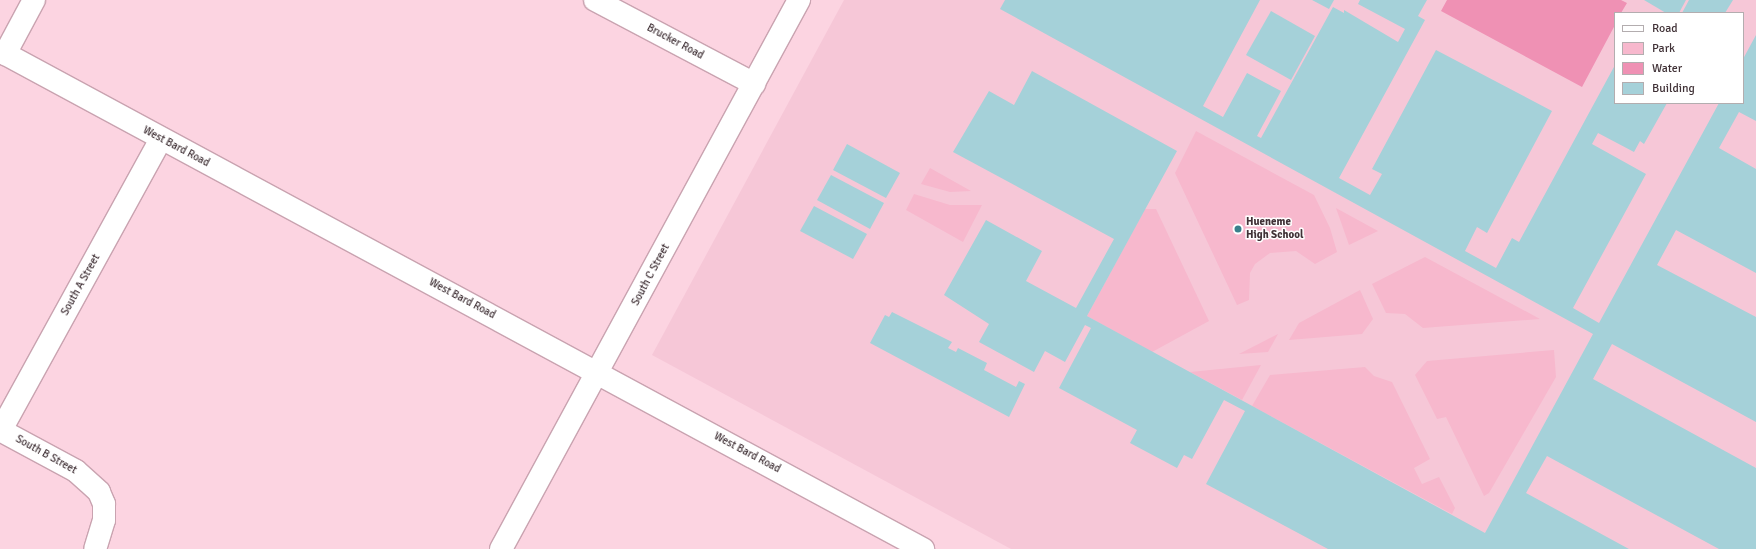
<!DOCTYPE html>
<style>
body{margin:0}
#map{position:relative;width:1756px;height:549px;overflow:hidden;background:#fcd4e1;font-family:Signika,sans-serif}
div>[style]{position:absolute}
.built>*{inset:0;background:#f6c7d7}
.green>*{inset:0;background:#f7b8cd}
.water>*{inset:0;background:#ef91b4}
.building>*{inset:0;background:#a5d1d9}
.roads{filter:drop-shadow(1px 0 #c9a3b0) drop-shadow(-1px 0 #c9a3b0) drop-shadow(0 1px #c9a3b0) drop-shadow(0 -1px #c9a3b0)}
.minor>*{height:22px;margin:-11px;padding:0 11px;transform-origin:11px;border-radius:11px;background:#fff}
.dots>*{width:11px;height:11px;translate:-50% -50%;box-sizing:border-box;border:2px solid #fff;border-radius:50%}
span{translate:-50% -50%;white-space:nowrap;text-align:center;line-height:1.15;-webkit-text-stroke:3px #fff;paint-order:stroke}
.street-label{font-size:11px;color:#413237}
.poi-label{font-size:11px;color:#413237;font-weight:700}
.left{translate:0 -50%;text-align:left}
.legend{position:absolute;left:1614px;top:12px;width:130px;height:92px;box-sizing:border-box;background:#fff;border:1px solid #b3adaf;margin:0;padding:5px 7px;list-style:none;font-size:12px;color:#413237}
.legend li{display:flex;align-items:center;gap:8px;height:20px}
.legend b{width:20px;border:1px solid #b3adaf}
</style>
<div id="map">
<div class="built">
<i style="clip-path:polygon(evenodd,844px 0,1756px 0,1756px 549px,1011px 549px,652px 355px,844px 0,1615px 13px,1743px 13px,1743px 103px,1615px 103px,1615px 13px)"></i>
</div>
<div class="green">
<i style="clip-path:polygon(1196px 131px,1314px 195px,1330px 228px,1337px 252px,1315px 264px,1296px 251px,1270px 253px,1255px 264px,1250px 273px,1249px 300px,1237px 305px,1175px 173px)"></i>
<i style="clip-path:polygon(930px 168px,971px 191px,950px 192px,921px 184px)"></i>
<i style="clip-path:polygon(914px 194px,950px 205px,982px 205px,963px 242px,906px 210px)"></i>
<i style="clip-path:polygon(1336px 208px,1378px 231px,1349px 245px)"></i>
<i style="clip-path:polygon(1145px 209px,1156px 209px,1209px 321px,1152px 352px,1087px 316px)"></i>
<i style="clip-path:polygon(1425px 257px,1540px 319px,1423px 328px,1405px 314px,1386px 313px,1372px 284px)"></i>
<i style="clip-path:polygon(1360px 290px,1373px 319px,1362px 334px,1289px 340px,1299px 323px)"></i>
<i style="clip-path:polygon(1278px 334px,1268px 352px,1239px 354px)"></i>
<i style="clip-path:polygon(1554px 350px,1556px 377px,1489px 493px,1484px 496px,1446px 417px,1437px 419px,1415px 375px,1427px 361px)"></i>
<i style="clip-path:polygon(1261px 365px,1242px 400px,1190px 372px)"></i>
<i style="clip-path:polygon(1365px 367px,1374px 376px,1392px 382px,1430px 459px,1414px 468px,1422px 484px,1439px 477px,1455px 508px,1452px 514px,1252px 406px,1270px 375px)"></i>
</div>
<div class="water">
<i style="clip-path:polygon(1447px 0,1621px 0,1627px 3px,1621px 13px,1615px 13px,1615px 25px,1582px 87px,1441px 11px)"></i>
</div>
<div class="building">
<i style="clip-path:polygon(1005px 0,1260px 0,1203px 106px,1223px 117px,1247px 73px,1281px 91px,1257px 136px,1261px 138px,1333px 7px,1344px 13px,1344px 10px,1398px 42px,1405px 29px,1358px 4px,1360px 0,1427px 0,1418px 16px,1425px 20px,1339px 178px,1370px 195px,1382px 174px,1372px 169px,1436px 50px,1552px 111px,1487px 233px,1477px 227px,1465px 251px,1496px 268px,1512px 238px,1519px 242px,1615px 65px,1615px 103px,1667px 103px,1644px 144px,1640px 141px,1634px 152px,1598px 133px,1592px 144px,1646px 174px,1573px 308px,1599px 323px,1719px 103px,1743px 103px,1743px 59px,1756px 35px,1756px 121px,1739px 112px,1719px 148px,1756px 169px,1756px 273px,1676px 230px,1657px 265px,1756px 317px,1756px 422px,1612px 344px,1593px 379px,1756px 468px,1756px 549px,1719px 549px,1547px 456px,1526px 493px,1629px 549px,1328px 549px,1206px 484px,1245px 411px,1224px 400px,1192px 459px,1184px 455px,1177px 468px,1130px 443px,1137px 430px,1059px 388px,1091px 328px,1085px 325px,1065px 362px,1045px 351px,1034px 372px,979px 342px,989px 324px,944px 295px,986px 220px,1042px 251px,1026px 281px,1076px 308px,1114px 239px,953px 152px,989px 91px,1014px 105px,1032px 71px,1177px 151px,1087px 316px,1485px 533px,1593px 334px,1000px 9px)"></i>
<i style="clip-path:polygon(1312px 0,1334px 0,1329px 9px)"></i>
<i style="clip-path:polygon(1644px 0,1686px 0,1679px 13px,1666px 13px)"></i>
<i style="clip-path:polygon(1689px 0,1733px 0,1725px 13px,1682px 13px)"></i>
<i style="clip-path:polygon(1271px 11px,1315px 36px,1291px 80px,1246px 55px)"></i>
<i style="clip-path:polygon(847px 144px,900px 173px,886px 198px,833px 170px)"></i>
<i style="clip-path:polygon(831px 175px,884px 203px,870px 229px,817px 200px)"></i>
<i style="clip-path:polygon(814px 206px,867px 234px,853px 259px,800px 231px)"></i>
<i style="clip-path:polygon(892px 312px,952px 342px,948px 348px,956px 352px,958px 348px,987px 363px,984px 370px,1016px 387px,1019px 381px,1025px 384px,1009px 417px,870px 343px,885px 315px,889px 317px)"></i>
</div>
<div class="roads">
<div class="minor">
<i style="left:595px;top:0;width:180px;rotate:27.8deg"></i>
<i style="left:0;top:51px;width:1049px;rotate:28.35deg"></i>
<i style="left:5px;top:54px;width:61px;rotate:-61.8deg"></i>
<i style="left:0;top:430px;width:86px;rotate:28.3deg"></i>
<i style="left:76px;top:471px;width:31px;rotate:42deg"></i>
<i style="left:99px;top:492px;width:13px;rotate:67deg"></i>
<i style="left:104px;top:504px;width:16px;rotate:90deg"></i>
<i style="left:104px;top:520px;width:30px;rotate:107deg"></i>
<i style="left:1px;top:430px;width:332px;rotate:-61.2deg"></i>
<i style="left:501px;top:549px;width:625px;rotate:-61.51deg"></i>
</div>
</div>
<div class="dots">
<i style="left:1238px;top:229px;background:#3a808c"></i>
</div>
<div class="street-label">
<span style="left:675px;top:42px;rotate:28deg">Brucker Road</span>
<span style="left:176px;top:147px;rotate:28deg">West Bard Road</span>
<span style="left:651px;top:275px;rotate:-62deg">South C Street</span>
<span style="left:81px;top:285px;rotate:-61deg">South A Street</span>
<span style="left:462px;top:299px;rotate:28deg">West Bard Road</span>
<span style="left:747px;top:453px;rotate:28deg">West Bard Road</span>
<span style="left:46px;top:455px;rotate:29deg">South B Street</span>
</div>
<div class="poi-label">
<span class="left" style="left:1246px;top:229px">Hueneme<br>High School</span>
</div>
<ul class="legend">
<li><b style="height:5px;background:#fff"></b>Road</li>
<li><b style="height:11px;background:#f7b8cd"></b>Park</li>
<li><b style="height:11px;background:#ef91b4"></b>Water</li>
<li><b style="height:11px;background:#a5d1d9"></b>Building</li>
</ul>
</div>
